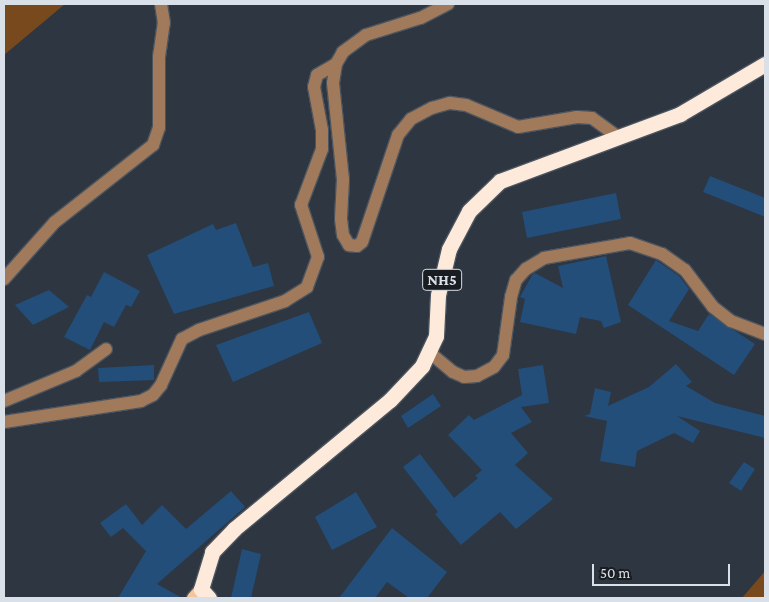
<!DOCTYPE html>
<style>
body{margin:0}
#map{position:relative;width:769px;height:602px;overflow:hidden;background:#2d3641;font-family:"Crimson Pro",serif}
div>[style]{position:absolute}
.green>*{inset:0;background:#79491e}
.building>*{inset:0;background:#234e79}
.roads{filter:drop-shadow(1px 0 #4c555f) drop-shadow(-1px 0 #4c555f) drop-shadow(0 1px #4c555f) drop-shadow(0 -1px #4c555f)}
.minor>*{height:12px;margin:-6px;padding:0 6px;transform-origin:6px;border-radius:6px;background:#a07a5a}
.major>*{height:12px;margin:-6px;padding:0 6px;transform-origin:6px;border-radius:6px;background:#f5c59e}
.highway>*{height:15px;margin:-7.5px;padding:0 7.5px;transform-origin:7.5px;border-radius:7.5px;background:#fdeadb}
span{translate:-50% -50%;white-space:nowrap;text-align:center;line-height:1.15;-webkit-text-stroke:4px #191d22;paint-order:stroke}
.shield-label span{padding:1px 4px;background:#191d22;border:1px solid;border-radius:4px;-webkit-text-stroke-width:0}
.shield-label{font-size:16px;color:#dae0e7;font-weight:700}
.frame{position:absolute;inset:0;border:5px solid #dae0e7;pointer-events:none}
.scale{position:absolute;left:592px;top:564px;width:138px;height:22px;box-sizing:border-box;border:2px solid #dae0e7;border-top:0;padding-left:6px;font-size:15px;line-height:18px;white-space:nowrap;color:#dae0e7;-webkit-text-stroke:4px #191d22;paint-order:stroke}
</style>
<div id="map">
<div class="green">
<i style="clip-path:polygon(4px 4px,65px 4px,4px 55px)"></i>
<i style="clip-path:polygon(765px 571px,765px 598px,742px 598px)"></i>
</div>
<div class="building">
<i style="clip-path:polygon(710px 176px,765px 198px,765px 217px,703px 192px)"></i>
<i style="clip-path:polygon(616px 193px,621px 219px,527px 238px,522px 212px)"></i>
<i style="clip-path:polygon(236px 223px,253px 267px,268px 263px,274px 286px,174px 314px,147px 255px,213px 224px,216px 230px)"></i>
<i style="clip-path:polygon(606px 256px,621px 322px,604px 328px,601px 321px,580px 317px,576px 334px,520px 322px,525px 299px,520px 297px,532px 275px,535px 273px,563px 288px,558px 266px)"></i>
<i style="clip-path:polygon(656px 260px,679px 276px,689px 289px,669px 321px,698px 331px,709px 314px,755px 344px,734px 375px,628px 305px)"></i>
<i style="clip-path:polygon(104px 272px,140px 291px,131px 307px,126px 305px,114px 327px,104px 322px,90px 350px,64px 337px,87px 295px,91px 297px)"></i>
<i style="clip-path:polygon(49px 290px,69px 307px,33px 325px,15px 305px)"></i>
<i style="clip-path:polygon(309px 312px,322px 343px,233px 382px,216px 345px)"></i>
<i style="clip-path:polygon(676px 364px,692px 382px,686px 386px,715px 403px,765px 416px,765px 438px,677px 416px,700px 431px,693px 443px,674px 433px,637px 451px,635px 467px,600px 461px,607px 421px,584px 416px,590px 414px,595px 388px,611px 392px,608px 406px,649px 387px)"></i>
<i style="clip-path:polygon(154px 365px,154px 380px,99px 382px,98px 368px)"></i>
<i style="clip-path:polygon(543px 365px,549px 403px,521px 407px,532px 422px,511px 433px,528px 453px,515px 465px,553px 499px,516px 529px,500px 512px,461px 545px,435px 514px,438px 512px,403px 467px,420px 454px,454px 498px,478px 478px,475px 476px,482px 470px,448px 435px,469px 415px,474px 420px,522px 395px,518px 369px)"></i>
<i style="clip-path:polygon(433px 394px,441px 406px,408px 428px,401px 416px)"></i>
<i style="clip-path:polygon(744px 462px,755px 469px,741px 491px,729px 483px)"></i>
<i style="clip-path:polygon(231px 491px,245px 507px,157px 584px,182px 598px,118px 598px,146px 551px,123px 528px,111px 537px,100px 523px,126px 504px,142px 525px,162px 505px,186px 529px)"></i>
<i style="clip-path:polygon(356px 492px,377px 527px,332px 550px,315px 517px)"></i>
<i style="clip-path:polygon(392px 528px,447px 572px,427px 598px,409px 598px,387px 582px,375px 598px,339px 598px)"></i>
<i style="clip-path:polygon(242px 549px,261px 554px,251px 598px,231px 598px)"></i>
</div>
<div class="roads">
<div class="minor">
<i style="left:448px;top:4px;width:31px;rotate:153deg"></i>
<i style="left:420px;top:18px;width:57px;rotate:162.5deg"></i>
<i style="left:366px;top:35px;width:29px;rotate:144deg"></i>
<i style="left:343px;top:52px;width:14px;rotate:120deg"></i>
<i style="left:336px;top:64px;width:19px;rotate:99deg"></i>
<i style="left:333px;top:83px;width:97px;rotate:84.1deg"></i>
<i style="left:343px;top:179px;width:40px;rotate:92.9deg"></i>
<i style="left:341px;top:219px;width:16px;rotate:83deg"></i>
<i style="left:343px;top:235px;width:12px;rotate:59deg"></i>
<i style="left:349px;top:245px;width:8px;rotate:7deg"></i>
<i style="left:357px;top:246px;width:6px;rotate:-39deg"></i>
<i style="left:362px;top:242px;width:113px;rotate:-71.4deg"></i>
<i style="left:398px;top:135px;width:21px;rotate:-51deg"></i>
<i style="left:411px;top:119px;width:24px;rotate:-28deg"></i>
<i style="left:432px;top:108px;width:19px;rotate:-16deg"></i>
<i style="left:450px;top:103px;width:16px;rotate:7deg"></i>
<i style="left:466px;top:105px;width:56px;rotate:22.9deg"></i>
<i style="left:518px;top:127px;width:60px;rotate:-9.6deg"></i>
<i style="left:577px;top:117px;width:15px;rotate:4deg"></i>
<i style="left:592px;top:118px;width:32px;rotate:36deg"></i>
<i style="left:4px;top:279px;width:76px;rotate:-48.2deg"></i>
<i style="left:55px;top:222px;width:125px;rotate:-38.2deg"></i>
<i style="left:153px;top:145px;width:18px;rotate:-71deg"></i>
<i style="left:159px;top:128px;width:71px;rotate:-90deg"></i>
<i style="left:159px;top:57px;width:34px;rotate:-82deg"></i>
<i style="left:164px;top:23px;width:19px;rotate:-99deg"></i>
<i style="left:429px;top:352px;width:31px;rotate:40deg"></i>
<i style="left:453px;top:372px;width:12px;rotate:24deg"></i>
<i style="left:464px;top:377px;width:13px;rotate:-4deg"></i>
<i style="left:477px;top:376px;width:19px;rotate:-28deg"></i>
<i style="left:494px;top:367px;width:15px;rotate:-53deg"></i>
<i style="left:503px;top:355px;width:59px;rotate:-82.1deg"></i>
<i style="left:511px;top:297px;width:18px;rotate:-74deg"></i>
<i style="left:516px;top:280px;width:15px;rotate:-48deg"></i>
<i style="left:526px;top:269px;width:21px;rotate:-31deg"></i>
<i style="left:544px;top:258px;width:87px;rotate:-9.9deg"></i>
<i style="left:630px;top:243px;width:34px;rotate:19deg"></i>
<i style="left:662px;top:254px;width:28px;rotate:35deg"></i>
<i style="left:685px;top:270px;width:46px;rotate:52.9deg"></i>
<i style="left:713px;top:307px;width:23px;rotate:38deg"></i>
<i style="left:731px;top:321px;width:36px;rotate:21deg"></i>
<i style="left:4px;top:401px;width:78px;rotate:-22.6deg"></i>
<i style="left:76px;top:371px;width:37px;rotate:-36deg"></i>
<i style="left:4px;top:422px;width:139px;rotate:-8.7deg"></i>
<i style="left:141px;top:401px;width:13px;rotate:-27deg"></i>
<i style="left:153px;top:395px;width:13px;rotate:-51deg"></i>
<i style="left:161px;top:385px;width:51px;rotate:-65.5deg"></i>
<i style="left:182px;top:339px;width:19px;rotate:-28deg"></i>
<i style="left:199px;top:330px;width:91px;rotate:-18.6deg"></i>
<i style="left:285px;top:301px;width:26px;rotate:-32deg"></i>
<i style="left:307px;top:287px;width:32px;rotate:-70deg"></i>
<i style="left:318px;top:257px;width:55px;rotate:-108.1deg"></i>
<i style="left:301px;top:205px;width:60px;rotate:-69.4deg"></i>
<i style="left:322px;top:149px;width:19px;rotate:-90deg"></i>
<i style="left:322px;top:130px;width:44px;rotate:-100.5deg"></i>
<i style="left:314px;top:87px;width:12px;rotate:-76deg"></i>
<i style="left:317px;top:75px;width:22px;rotate:-30deg"></i>
</div>
<div class="major">
<i style="left:193px;top:598px;width:12px;rotate:-48deg"></i>
</div>
<div class="highway">
<i style="left:209px;top:598px;width:12px;rotate:-132deg"></i>
<i style="left:201px;top:589px;width:39px;rotate:-73deg"></i>
<i style="left:212px;top:552px;width:32px;rotate:-46deg"></i>
<i style="left:234px;top:529px;width:202px;rotate:-39.6deg"></i>
<i style="left:390px;top:400px;width:47px;rotate:-46.7deg"></i>
<i style="left:422px;top:366px;width:33px;rotate:-65deg"></i>
<i style="left:436px;top:336px;width:41px;rotate:-87.2deg"></i>
<i style="left:438px;top:295px;width:47px;rotate:-76.6deg"></i>
<i style="left:449px;top:249px;width:43px;rotate:-62.2deg"></i>
<i style="left:469px;top:211px;width:43px;rotate:-44.1deg"></i>
<i style="left:500px;top:181px;width:192px;rotate:-20.4deg"></i>
<i style="left:680px;top:114px;width:99px;rotate:-30.5deg"></i>
</div>
</div>
<div class="shield-label">
<span style="left:442px;top:280px">NH5</span>
</div>
<div class="frame"></div>
<div class="scale">50 m</div>
</div>
